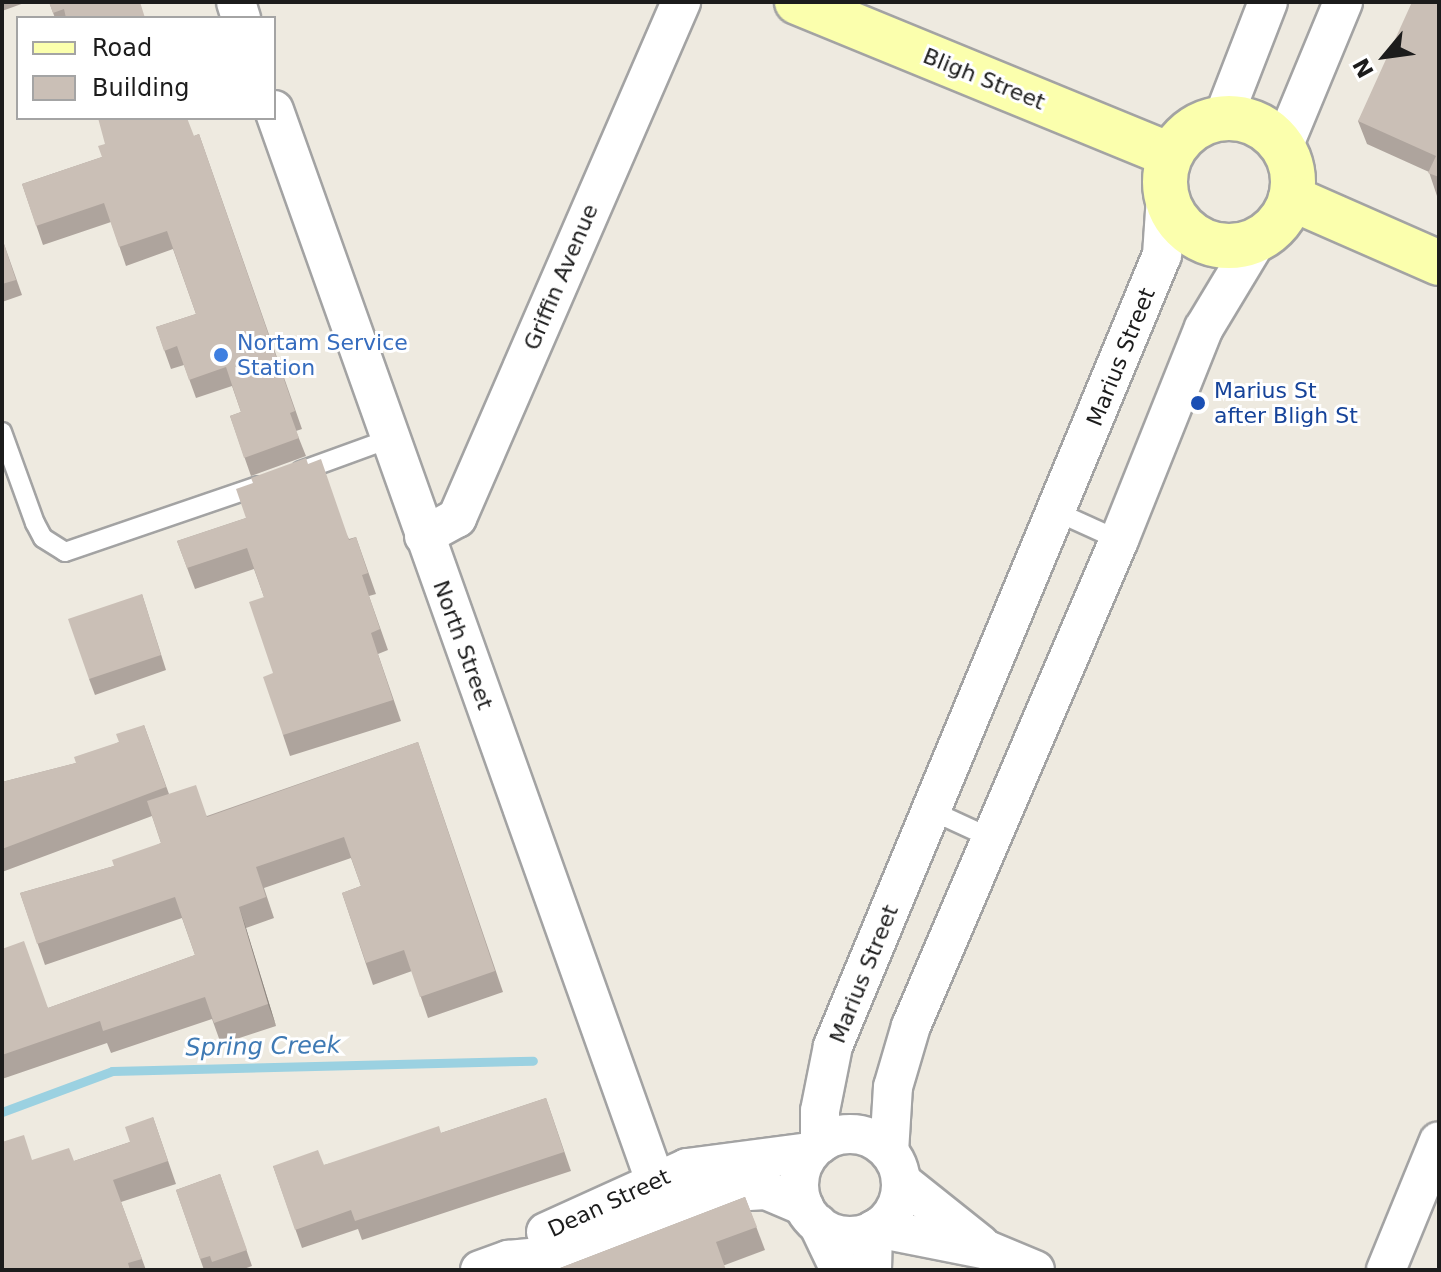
<!DOCTYPE html>
<style>
body{margin:0}
#map{position:relative;width:1441px;height:1272px;overflow:hidden;background:#eeeae0;font-family:"DejaVu Sans",sans-serif}
div>[style]{position:absolute}
.stream>*{height:9px;margin:-4.5px;padding:0 4.5px;transform-origin:4.5px;border-radius:4.5px;background:#9bd1e1}
.roads{filter:drop-shadow(2px 0 #a3a3a3) drop-shadow(-2px 0 #a3a3a3) drop-shadow(0 2px #a3a3a3) drop-shadow(0 -2px #a3a3a3)}
.lane>*{height:18px;margin:-9px;padding:0 9px;transform-origin:9px;border-radius:9px;background:#fff}
.street>*{height:38px;margin:-19px;padding:0 19px;transform-origin:19px;border-radius:19px;background:#fff}
.street>.ring{margin:-19px;padding:0;box-sizing:content-box;background:none;border:38px solid #fff;border-radius:50%}
.secondary>*{height:44px;margin:-22px;padding:0 22px;transform-origin:22px;border-radius:22px;background:#fbffad}
.secondary>.ring{margin:-22px;padding:0;box-sizing:content-box;background:none;border:44px solid #fbffad;border-radius:50%}
.wall>*{inset:0;background:#aea49d}
.shaded-wall>*{inset:0;background:#8d867f}
.building>*{inset:0;background:#cabfb6}
.dots>*{width:22px;height:22px;translate:-50% -50%;box-sizing:border-box;border:4px solid #fff;border-radius:50%}
span{translate:-50% -50%;white-space:nowrap;text-align:center;line-height:1.15;-webkit-text-stroke:6px #fff;paint-order:stroke}
.street-label{font-size:22px;color:#1c1c1c}
.shop-label{font-size:22px;color:#366cbe}
.left{translate:0 -50%;text-align:left}
.transit-label{font-size:22px;color:#164399}
.water-label{font-size:24px;color:#3f7ab4;font-style:italic}
.frame{position:absolute;inset:0;border:4px solid #1c1c1c;pointer-events:none}
.legend{position:absolute;left:16px;top:16px;width:260px;height:104px;box-sizing:border-box;background:#fff;border:2px solid #a4a4a4;margin:0;padding:10px 14px;list-style:none;font-size:24px;color:#1c1c1c}
.legend li{display:flex;align-items:center;gap:16px;height:40px}
.legend b{width:40px;border:2px solid #a4a4a4}
.north{position:absolute;left:1345px;top:16px;width:80px;height:80px;-webkit-text-stroke:6px #fff;paint-order:stroke;rotate:241deg;font-size:22px;font-weight:700;line-height:32px;text-align:center;color:#1c1c1c}
.north::after{content:'';display:block;margin:auto;width:28px;height:36px;background:#1c1c1c;clip-path:polygon(50% 0,100% 100%,50% 72%,0 100%)}
</style>
<div id="map">
<div class="stream">
<i style="left:2px;top:1112px;width:117px;rotate:-20.4deg"></i>
<i style="left:112px;top:1071px;width:421px;rotate:-1.4deg"></i>
</div>
<div class="roads">
<div class="lane">
<i style="left:2px;top:432px;width:97px;rotate:70.1deg"></i>
<i style="left:35px;top:523px;width:17px;rotate:62deg"></i>
<i style="left:43px;top:538px;width:26px;rotate:32deg"></i>
<i style="left:65px;top:552px;width:204px;rotate:-18.9deg"></i>
<i style="left:301px;top:471px;width:94px;rotate:-20deg"></i>
<i style="left:1057px;top:512px;width:68px;rotate:24.3deg"></i>
<i style="left:930px;top:810px;width:67px;rotate:24.7deg"></i>
</div>
<div class="street">
<i style="left:236px;top:2px;width:17px;rotate:73deg"></i>
<i style="left:274px;top:110px;width:1134px;rotate:70.41deg"></i>
<i style="left:1223px;top:118px;width:124px;rotate:-68.8deg"></i>
<i style="left:1283px;top:147px;width:157px;rotate:-67.5deg"></i>
<i style="left:424px;top:536px;width:38px;rotate:-29deg"></i>
<i style="left:457px;top:518px;width:563px;rotate:-66.53deg"></i>
<i class="ring" style="left:799px;top:1134px;width:64px;height:64px"></i>
<i style="left:820px;top:1144px;width:33px;rotate:-90deg"></i>
<i style="left:820px;top:1111px;width:66px;rotate:-78.7deg"></i>
<i style="left:833px;top:1046px;width:857px;rotate:-67.42deg"></i>
<i style="left:1162px;top:255px;width:58px;rotate:-86.1deg"></i>
<i style="left:889px;top:1152px;width:65px;rotate:-86.5deg"></i>
<i style="left:893px;top:1087px;width:64px;rotate:-73.6deg"></i>
<i style="left:911px;top:1026px;width:529px;rotate:-66.83deg"></i>
<i style="left:1119px;top:540px;width:228px;rotate:-68.2deg"></i>
<i style="left:1204px;top:328px;width:103px;rotate:-58.9deg"></i>
<i style="left:901px;top:1181px;width:101px;rotate:38.6deg"></i>
<i style="left:818px;top:1224px;width:51px;rotate:64.4deg"></i>
<i style="left:877px;top:1228px;width:112px;rotate:11.3deg"></i>
<i style="left:987px;top:1250px;width:52px;rotate:22.6deg"></i>
<i style="left:546px;top:1232px;width:155px;rotate:-24.4deg"></i>
<i style="left:687px;top:1168px;width:125px;rotate:-7.4deg"></i>
<i style="left:480px;top:1270px;width:30px;rotate:-20deg"></i>
<i style="left:508px;top:1260px;width:44px;rotate:-5.2deg"></i>
<i style="left:552px;top:1256px;width:175px;rotate:-21.1deg"></i>
<i style="left:715px;top:1193px;width:51px;rotate:-3.4deg"></i>
<i style="left:766px;top:1190px;width:41px;rotate:22.8deg"></i>
<i style="left:872px;top:1270px;width:40px;rotate:-88.6deg"></i>
<i style="left:1386px;top:1270px;width:139px;rotate:-67.7deg"></i>
</div>
<div class="secondary">
<i style="left:797px;top:2px;width:403px;rotate:22.3deg"></i>
<i class="ring" style="left:1165px;top:118px;width:84px;height:84px"></i>
<i style="left:1291px;top:198px;width:162px;rotate:23.7deg"></i>
</div>
</div>
<div class="wall">
<i style="clip-path:polygon(2px 2px,27px 2px,2px 11px)"></i>
<i style="clip-path:polygon(49px 2px,146px 18px,55px 18px)"></i>
<i style="clip-path:polygon(1439px 2px,1439px 197px,1437px 196px,1429px 172px,1367px 144px,1358px 121px)"></i>
<i style="clip-path:polygon(199px 134px,302px 429px,296px 431px,306px 456px,251px 476px,230px 416px,241px 412px,232px 386px,196px 398px,184px 365px,171px 369px,156px 327px,196px 314px,173px 249px,126px 266px,111px 222px,43px 245px,22px 184px,102px 157px,105px 144px,194px 136px)"></i>
<i style="clip-path:polygon(4px 244px,22px 295px,2px 302px,2px 245px)"></i>
<i style="clip-path:polygon(308px 464px,349px 539px,356px 537px,376px 594px,369px 596px,388px 650px,378px 654px,401px 721px,290px 756px,283px 735px,264px 597px,254px 569px,195px 589px,177px 541px,246px 518px,253px 483px)"></i>
<i style="clip-path:polygon(142px 594px,166px 670px,95px 695px,89px 679px)"></i>
<i style="clip-path:polygon(144px 725px,169px 794px,207px 816px,418px 742px,503px 992px,428px 1018px,412px 971px,373px 985px,342px 893px,361px 886px,351px 858px,264px 888px,274px 918px,246px 928px,276px 1026px,221px 1044px,212px 1019px,111px 1053px,107px 1043px,2px 1079px,2px 949px,48px 1008px,195px 955px,182px 918px,45px 965px,20px 893px,114px 866px,161px 843px,152px 816px,2px 872px,2px 782px,76px 763px,119px 742px)"></i>
<i style="clip-path:polygon(546px 1098px,571px 1171px,362px 1240px,358px 1229px,302px 1248px,273px 1166px,324px 1165px,441px 1133px)"></i>
<i style="clip-path:polygon(153px 1117px,176px 1184px,121px 1202px,146px 1270px,2px 1270px,33px 1160px,74px 1161px,130px 1142px)"></i>
<i style="clip-path:polygon(220px 1174px,252px 1266px,241px 1270px,204px 1270px,176px 1190px)"></i>
<i style="clip-path:polygon(745px 1197px,765px 1250px,725px 1265px,555px 1270px)"></i>
</div>
<div class="shaded-wall">
<i style="clip-path:polygon(239px 907px,246px 928px,276px 1026px,268px 1004px)"></i>
</div>
<div class="building">
<i style="clip-path:polygon(49px 2px,140px 2px,145px 18px,66px 18px,64px 9px,53px 13px)"></i>
<i style="clip-path:polygon(1412px 2px,1439px 2px,1439px 177px,1428px 173px,1436px 156px,1358px 121px)"></i>
<i style="clip-path:polygon(98px 118px,187px 118px,194px 136px,199px 134px,295px 411px,290px 413px,299px 438px,244px 458px,230px 416px,241px 412px,226px 367px,189px 380px,177px 346px,164px 351px,156px 327px,196px 314px,167px 231px,119px 247px,104px 203px,36px 226px,22px 184px,102px 157px,98px 146px,105px 144px)"></i>
<i style="clip-path:polygon(4px 244px,16px 280px,2px 284px,2px 245px)"></i>
<i style="clip-path:polygon(306px 458px,308px 464px,321px 459px,349px 540px,356px 537px,368px 573px,362px 575px,380px 629px,371px 633px,393px 700px,283px 735px,263px 677px,273px 673px,249px 602px,264px 597px,247px 548px,187px 568px,177px 541px,246px 518px,236px 489px,253px 483px,251px 478px)"></i>
<i style="clip-path:polygon(142px 594px,161px 655px,89px 679px,68px 619px)"></i>
<i style="clip-path:polygon(144px 725px,166px 787px,2px 849px,2px 782px,76px 763px,74px 757px,119px 742px,116px 734px)"></i>
<i style="clip-path:polygon(418px 742px,495px 971px,420px 997px,404px 950px,366px 963px,342px 893px,361px 886px,344px 837px,256px 867px,266px 897px,239px 907px,268px 1004px,214px 1023px,205px 997px,103px 1031px,100px 1021px,2px 1055px,2px 949px,24px 941px,48px 1008px,195px 955px,175px 897px,37px 944px,20px 893px,114px 866px,112px 860px,161px 843px,147px 801px,196px 785px,207px 817px)"></i>
<i style="clip-path:polygon(546px 1098px,564px 1152px,355px 1221px,351px 1210px,295px 1230px,273px 1166px,318px 1150px,324px 1165px,439px 1126px,441px 1133px)"></i>
<i style="clip-path:polygon(153px 1117px,168px 1161px,113px 1180px,142px 1259px,128px 1263px,130px 1270px,2px 1270px,2px 1142px,24px 1135px,32px 1160px,69px 1148px,74px 1161px,130px 1142px,125px 1127px)"></i>
<i style="clip-path:polygon(220px 1174px,247px 1250px,212px 1262px,210px 1256px,200px 1259px,176px 1190px)"></i>
<i style="clip-path:polygon(745px 1197px,757px 1227px,716px 1242px,726px 1270px,555px 1270px)"></i>
</div>
<div class="dots">
<i style="left:221px;top:355px;background:#3f7fe0"></i>
<i style="left:1198px;top:403px;background:#1a4fb4"></i>
</div>
<div class="street-label">
<span style="left:984px;top:79px;rotate:22deg">Bligh Street</span>
<span style="left:561px;top:277px;rotate:-67deg">Griffin Avenue</span>
<span style="left:1121px;top:357px;rotate:-68deg">Marius Street</span>
<span style="left:463px;top:645px;rotate:70deg">North Street</span>
<span style="left:864px;top:974px;rotate:-68deg">Marius Street</span>
<span style="left:609px;top:1203px;rotate:-25deg">Dean Street</span>
</div>
<div class="shop-label">
<span class="left" style="left:237px;top:355px">Nortam Service<br>Station</span>
</div>
<div class="transit-label">
<span class="left" style="left:1214px;top:403px">Marius St<br>after Bligh St</span>
</div>
<div class="water-label">
<span style="left:263px;top:1047px;rotate:-1deg">Spring Creek</span>
</div>
<div class="frame"></div>
<ul class="legend">
<li><b style="height:10px;background:#fbffad"></b>Road</li>
<li><b style="height:22px;background:#cabfb6"></b>Building</li>
</ul>
<div class="north">N</div>
</div>
